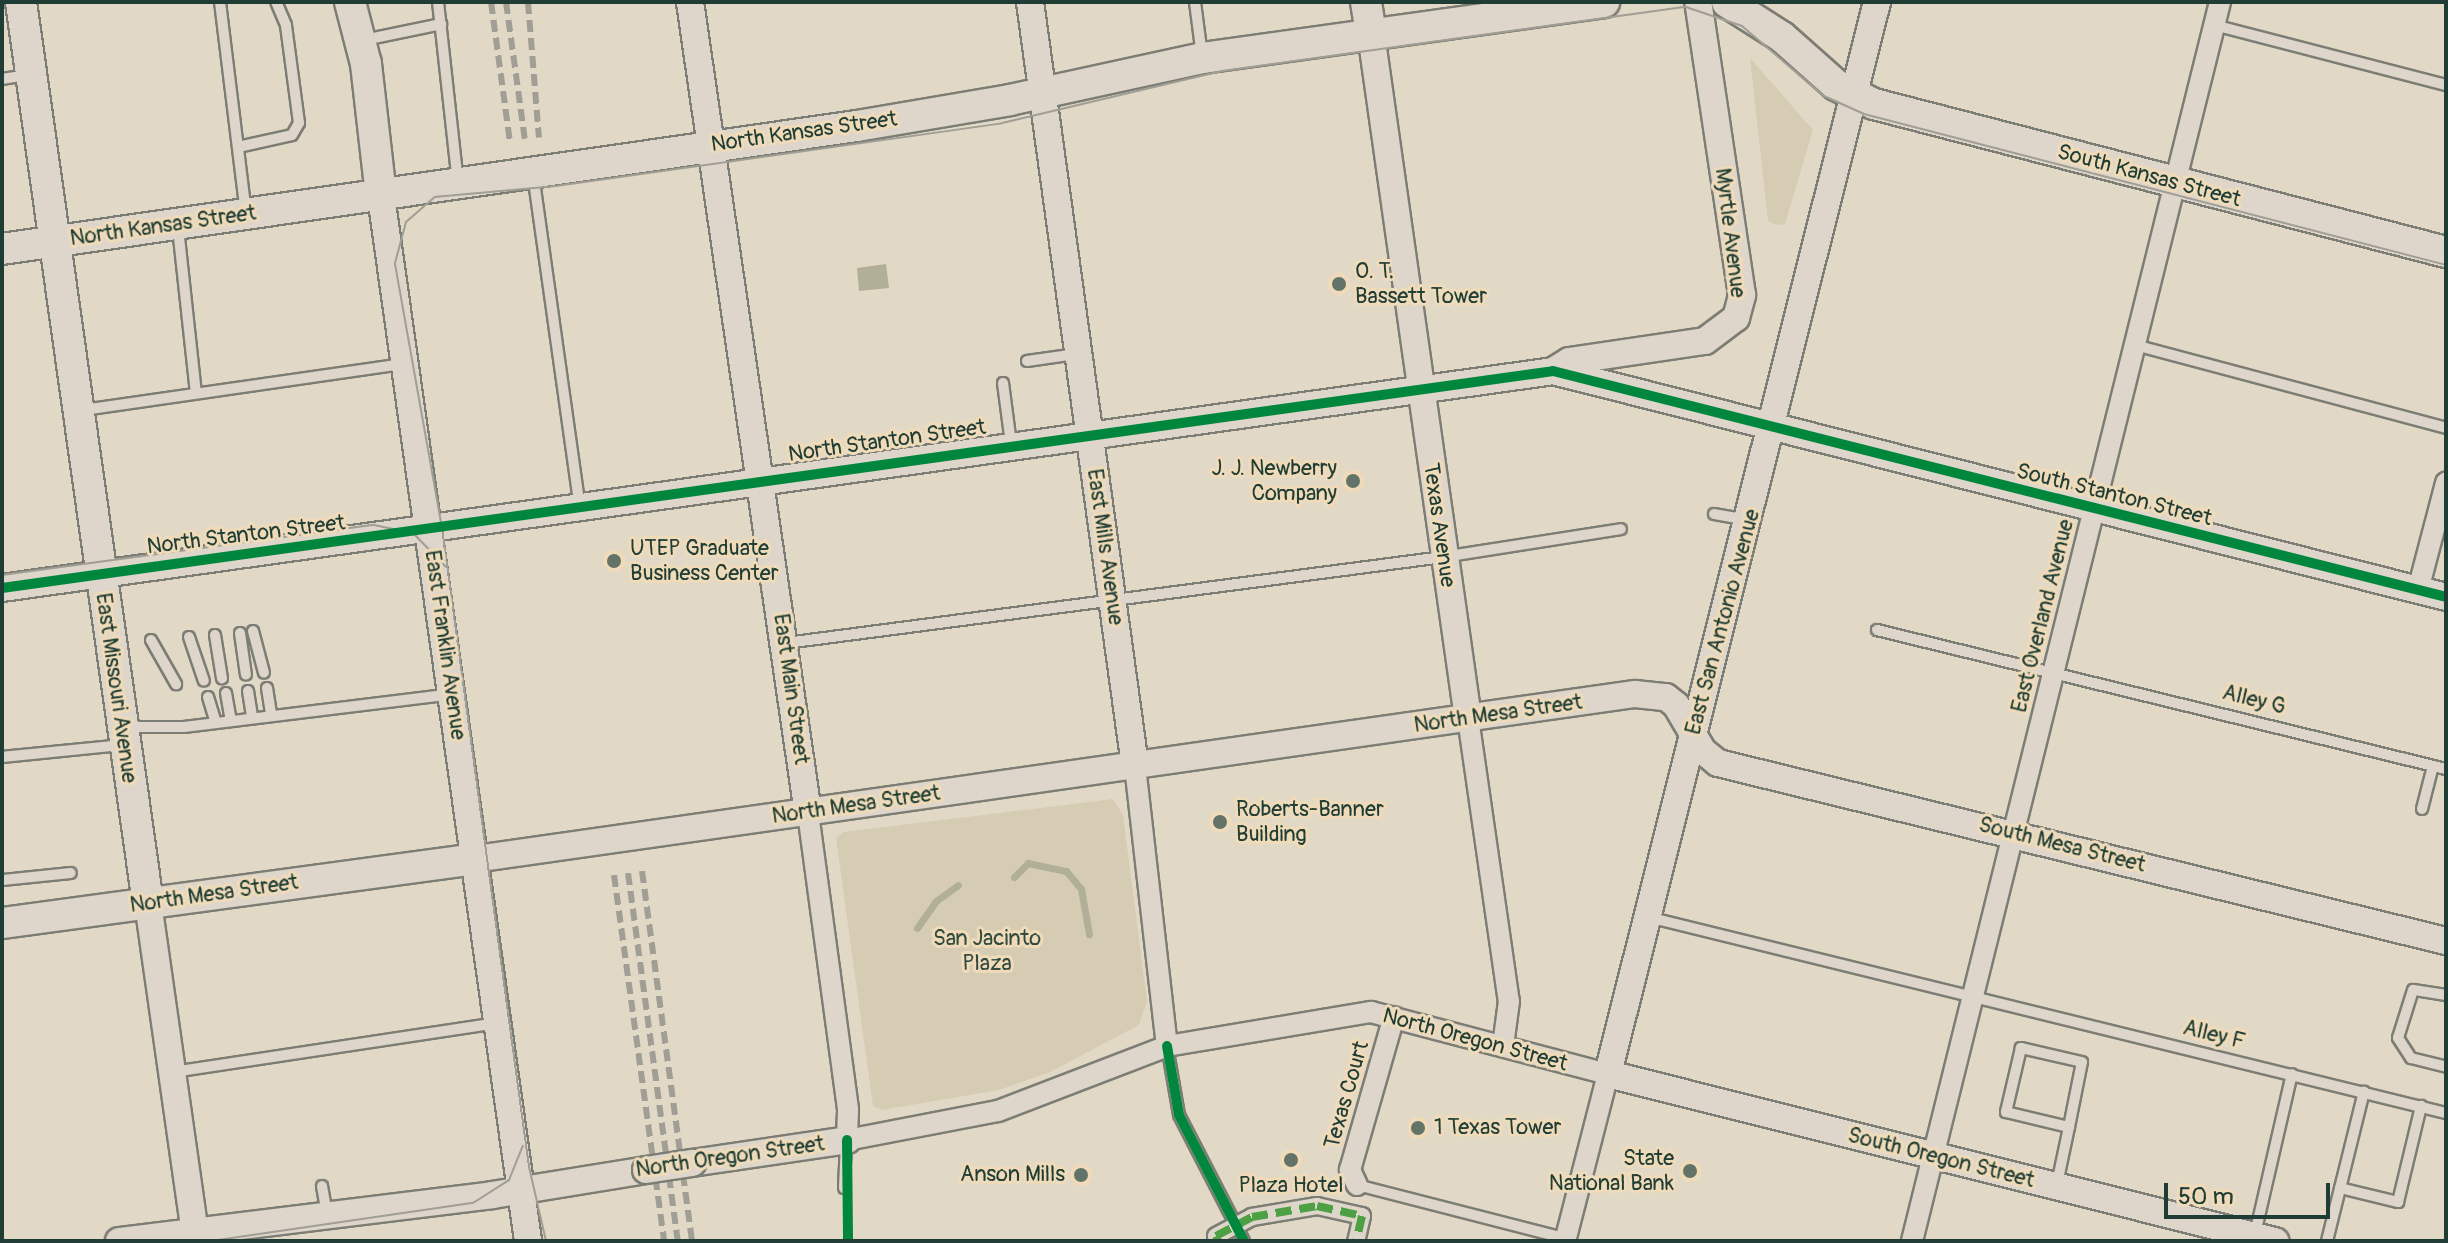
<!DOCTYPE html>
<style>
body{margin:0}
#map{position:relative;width:2448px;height:1243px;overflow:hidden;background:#e2d8c6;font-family:Pangolin,sans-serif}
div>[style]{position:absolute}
.green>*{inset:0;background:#d6ccb3}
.water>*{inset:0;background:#b2af98}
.stream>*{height:7px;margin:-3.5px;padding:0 3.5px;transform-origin:3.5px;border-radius:3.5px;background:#b2af98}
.roads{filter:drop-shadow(2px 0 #7c7d74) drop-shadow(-2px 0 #7c7d74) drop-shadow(0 2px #7c7d74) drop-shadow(0 -2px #7c7d74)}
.service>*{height:10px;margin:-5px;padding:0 5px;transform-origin:5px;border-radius:5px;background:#ded6ca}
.pedestrian>*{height:16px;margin:-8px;padding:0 8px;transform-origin:8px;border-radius:8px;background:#ded6ca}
.minor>*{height:20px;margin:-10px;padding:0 10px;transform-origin:10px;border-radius:10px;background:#ded6ca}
.tertiary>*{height:26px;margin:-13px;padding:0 13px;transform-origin:13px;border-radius:13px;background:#ded6ca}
.secondary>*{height:30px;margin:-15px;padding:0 15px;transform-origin:15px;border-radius:15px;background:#ded6ca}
.tram>*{height:2px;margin:-1px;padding:0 1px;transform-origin:1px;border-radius:1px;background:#a09e95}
.rail>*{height:6px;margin-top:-3px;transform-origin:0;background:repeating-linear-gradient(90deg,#a09e95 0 12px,transparent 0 18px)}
.bridges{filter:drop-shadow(2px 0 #7c7d74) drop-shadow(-2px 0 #7c7d74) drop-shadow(0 2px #7c7d74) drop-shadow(0 -2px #7c7d74)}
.tertiary-bridge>*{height:26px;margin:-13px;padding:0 13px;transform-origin:13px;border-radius:13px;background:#ded6ca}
.quiet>*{height:8px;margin-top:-4px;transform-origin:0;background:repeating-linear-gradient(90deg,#4da043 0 16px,transparent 0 24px)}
.cycleway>*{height:10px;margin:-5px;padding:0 5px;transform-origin:5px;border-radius:5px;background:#00873e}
.dots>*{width:22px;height:22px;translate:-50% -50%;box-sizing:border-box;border:4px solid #efdbb9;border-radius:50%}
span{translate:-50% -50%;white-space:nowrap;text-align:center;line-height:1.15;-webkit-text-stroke:6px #efdbb9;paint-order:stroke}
.street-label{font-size:22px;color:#1f3d34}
.poi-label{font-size:22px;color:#1f3d34}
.left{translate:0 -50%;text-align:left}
.right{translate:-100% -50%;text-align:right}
.park-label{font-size:22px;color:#304a3f}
.frame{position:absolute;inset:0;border:4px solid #1f3d34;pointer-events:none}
.scale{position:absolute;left:2164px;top:1183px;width:166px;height:36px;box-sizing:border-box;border:4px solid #1f3d34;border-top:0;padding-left:10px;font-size:24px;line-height:28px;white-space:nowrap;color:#1f3d34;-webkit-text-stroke:6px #efdbb9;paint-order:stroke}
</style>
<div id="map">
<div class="green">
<i style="clip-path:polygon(1750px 58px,1813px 130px,1785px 224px,1776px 225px,1768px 221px)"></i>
<i style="clip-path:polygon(1113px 799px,1123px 815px,1147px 1001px,1139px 1025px,1050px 1072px,999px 1090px,882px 1110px,873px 1106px,836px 838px,844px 832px)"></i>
</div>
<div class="water">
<i style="clip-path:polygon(886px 264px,889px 288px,859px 291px,857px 268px)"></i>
</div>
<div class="stream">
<i style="left:1014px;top:877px;width:20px;rotate:-45deg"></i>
<i style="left:1028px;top:863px;width:39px;rotate:12deg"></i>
<i style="left:1066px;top:871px;width:23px;rotate:50deg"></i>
<i style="left:1081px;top:889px;width:46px;rotate:79.9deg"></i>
<i style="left:917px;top:928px;width:33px;rotate:-55deg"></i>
<i style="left:936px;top:901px;width:27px;rotate:-36deg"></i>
</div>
<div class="roads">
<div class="service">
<i style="left:220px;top:2px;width:213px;rotate:83deg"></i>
<i style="left:438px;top:2px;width:181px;rotate:83.7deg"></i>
<i style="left:1195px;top:2px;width:54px;rotate:82.6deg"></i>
<i style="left:2214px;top:25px;width:240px;rotate:14.5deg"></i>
<i style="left:364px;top:40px;width:79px;rotate:-11.7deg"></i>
<i style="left:2px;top:79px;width:26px;rotate:-9deg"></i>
<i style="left:238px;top:147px;width:55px;rotate:-12.5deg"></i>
<i style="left:292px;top:135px;width:14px;rotate:-60deg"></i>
<i style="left:299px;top:123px;width:99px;rotate:-97.6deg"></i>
<i style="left:286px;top:25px;width:25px;rotate:-113deg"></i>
<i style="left:533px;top:174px;width:336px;rotate:82deg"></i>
<i style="left:178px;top:228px;width:166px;rotate:83.8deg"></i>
<i style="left:2135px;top:345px;width:322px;rotate:14.9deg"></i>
<i style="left:1027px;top:361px;width:49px;rotate:-8.1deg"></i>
<i style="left:1003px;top:383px;width:62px;rotate:82.5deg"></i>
<i style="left:83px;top:410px;width:324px;rotate:-8.2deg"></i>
<i style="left:1714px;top:514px;width:34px;rotate:10deg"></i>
<i style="left:1877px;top:630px;width:586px;rotate:13.73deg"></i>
<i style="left:253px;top:631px;width:43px;rotate:75.3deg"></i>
<i style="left:240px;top:633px;width:42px;rotate:81.9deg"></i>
<i style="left:215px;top:635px;width:44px;rotate:80.8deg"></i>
<i style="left:189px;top:637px;width:46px;rotate:71.2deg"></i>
<i style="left:151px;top:640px;width:51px;rotate:60.4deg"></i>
<i style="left:786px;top:643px;width:663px;rotate:-7.46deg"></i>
<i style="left:1443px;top:557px;width:180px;rotate:-8.9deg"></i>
<i style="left:267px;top:688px;width:26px;rotate:81deg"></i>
<i style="left:248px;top:691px;width:26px;rotate:81deg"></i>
<i style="left:226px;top:693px;width:28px;rotate:80deg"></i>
<i style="left:208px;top:697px;width:27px;rotate:73deg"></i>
<i style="left:125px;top:727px;width:59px"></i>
<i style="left:184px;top:727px;width:269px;rotate:-7deg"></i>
<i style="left:2px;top:757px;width:122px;rotate:-5.7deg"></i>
<i style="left:2422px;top:809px;width:44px;rotate:-75.7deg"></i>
<i style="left:2px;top:880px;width:69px;rotate:-5.8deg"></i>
<i style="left:1648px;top:917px;width:822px;rotate:13.8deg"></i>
<i style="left:2446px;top:995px;width:33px;rotate:-171deg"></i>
<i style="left:2413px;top:990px;width:50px;rotate:107.4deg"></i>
<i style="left:2398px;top:1038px;width:24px;rotate:57deg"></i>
<i style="left:2411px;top:1058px;width:36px;rotate:14deg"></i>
<i style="left:1167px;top:1046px;width:70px;rotate:80.1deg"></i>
<i style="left:1179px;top:1115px;width:142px;rotate:62.7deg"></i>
<i style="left:173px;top:1072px;width:328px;rotate:-8.6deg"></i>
<i style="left:2057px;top:1184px;width:58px;rotate:-78.1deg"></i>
<i style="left:2069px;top:1127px;width:66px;rotate:-78.7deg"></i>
<i style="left:2082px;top:1062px;width:63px;rotate:-167.1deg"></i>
<i style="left:2021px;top:1048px;width:66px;rotate:103.2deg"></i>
<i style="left:2006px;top:1112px;width:65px;rotate:13.4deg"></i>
<i style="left:1357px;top:1185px;width:217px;rotate:14.4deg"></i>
<i style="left:322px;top:1186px;width:28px;rotate:80deg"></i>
<i style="left:844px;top:1188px;width:46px;rotate:-87.5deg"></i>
<i style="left:2340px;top:1188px;width:60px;rotate:13.6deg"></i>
<i style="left:2398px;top:1202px;width:99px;rotate:-76.5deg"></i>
<i style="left:2255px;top:1234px;width:164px;rotate:-77deg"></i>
<i style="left:2327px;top:1241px;width:154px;rotate:-76.1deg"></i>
</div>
<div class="pedestrian">
<i style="left:1218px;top:1241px;width:5px;rotate:-112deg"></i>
<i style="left:1216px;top:1236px;width:41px;rotate:-27.8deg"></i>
<i style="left:1252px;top:1217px;width:66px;rotate:-9.6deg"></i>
<i style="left:1317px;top:1206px;width:46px;rotate:12.5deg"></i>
<i style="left:1362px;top:1216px;width:26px;rotate:103deg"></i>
</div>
<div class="minor">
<i style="left:2418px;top:590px;width:111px;rotate:-75.3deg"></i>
<i style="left:1468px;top:718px;width:286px;rotate:81.8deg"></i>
<i style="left:1509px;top:1001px;width:45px;rotate:97.6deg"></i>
<i style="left:1135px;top:766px;width:282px;rotate:83.5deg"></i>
<i style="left:808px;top:813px;width:300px;rotate:82.3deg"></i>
<i style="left:848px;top:1110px;width:30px;rotate:92deg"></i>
<i style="left:847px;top:1140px;width:154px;rotate:-10.9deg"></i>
<i style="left:998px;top:1111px;width:181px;rotate:-21deg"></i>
<i style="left:1167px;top:1046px;width:207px;rotate:-9.5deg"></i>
<i style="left:1371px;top:1012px;width:245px;rotate:14.7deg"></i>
<i style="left:1608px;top:1074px;width:172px;rotate:104.4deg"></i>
<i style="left:1357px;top:1185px;width:17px;rotate:-115deg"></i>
<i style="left:1350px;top:1170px;width:159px;rotate:-74deg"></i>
<i style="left:1912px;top:1241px;width:1277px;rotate:-76.04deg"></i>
</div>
<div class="tertiary">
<i style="left:690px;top:2px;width:820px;rotate:81.72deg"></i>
<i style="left:1030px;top:2px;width:771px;rotate:82.17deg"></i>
<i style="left:1877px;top:2px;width:1105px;rotate:104.09deg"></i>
<i style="left:1608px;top:1074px;width:688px;rotate:14.06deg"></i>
<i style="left:1371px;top:34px;width:691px;rotate:81.93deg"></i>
<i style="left:381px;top:196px;width:1055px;rotate:81.99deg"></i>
<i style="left:1553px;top:371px;width:19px;rotate:-32deg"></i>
<i style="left:1569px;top:361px;width:137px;rotate:-8.4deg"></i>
<i style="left:1705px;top:341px;width:39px;rotate:-37deg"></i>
<i style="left:1736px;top:318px;width:24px;rotate:-75deg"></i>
<i style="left:1742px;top:295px;width:296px;rotate:-98.5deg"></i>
<i style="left:2px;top:588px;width:1566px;rotate:-7.96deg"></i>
<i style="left:1553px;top:371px;width:921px;rotate:14.2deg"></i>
<i style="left:475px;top:859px;width:1172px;rotate:-8.1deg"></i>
<i style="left:1635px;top:694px;width:31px;rotate:6deg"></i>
<i style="left:1666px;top:697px;width:13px;rotate:39deg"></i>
<i style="left:1676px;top:705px;width:53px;rotate:59.6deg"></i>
<i style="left:1703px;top:751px;width:19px;rotate:39deg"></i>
<i style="left:1718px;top:763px;width:749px;rotate:13.74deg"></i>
<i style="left:148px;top:903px;width:341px;rotate:81.9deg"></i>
<i style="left:692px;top:1163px;width:157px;rotate:-8.4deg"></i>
<i style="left:119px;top:1241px;width:376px;rotate:-7deg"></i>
<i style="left:492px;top:1195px;width:156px;rotate:-9.2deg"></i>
</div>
<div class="secondary">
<i style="left:21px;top:2px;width:910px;rotate:81.98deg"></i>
<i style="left:350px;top:2px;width:64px;rotate:75.5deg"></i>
<i style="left:366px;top:64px;width:133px;rotate:83.5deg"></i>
<i style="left:1366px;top:2px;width:32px;rotate:81deg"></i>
<i style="left:1727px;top:2px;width:65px;rotate:32.5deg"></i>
<i style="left:1782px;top:37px;width:72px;rotate:41.6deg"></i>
<i style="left:1836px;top:85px;width:42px;rotate:26.6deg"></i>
<i style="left:1874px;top:104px;width:591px;rotate:14.51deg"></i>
<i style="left:2px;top:249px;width:864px;rotate:-8.19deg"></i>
<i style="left:857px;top:126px;width:155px;rotate:-9.6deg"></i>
<i style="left:1010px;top:100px;width:197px;rotate:-12.3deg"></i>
<i style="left:1202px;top:58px;width:406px;rotate:-7.9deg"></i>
<i style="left:2px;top:923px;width:477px;rotate:-7.7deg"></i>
</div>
</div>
<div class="tram">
<i style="left:2px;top:575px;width:375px;rotate:-7.7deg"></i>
<i style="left:374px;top:525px;width:40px;rotate:12deg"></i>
<i style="left:413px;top:533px;width:47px;rotate:45.9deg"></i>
<i style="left:211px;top:1241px;width:265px;rotate:-8.3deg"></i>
<i style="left:473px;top:1203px;width:43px;rotate:-32.6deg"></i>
<i style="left:509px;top:1180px;width:37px;rotate:-68deg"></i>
<i style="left:546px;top:1241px;width:76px;rotate:-102.9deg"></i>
<i style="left:529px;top:1167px;width:645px;rotate:-97.75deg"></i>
<i style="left:442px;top:528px;width:269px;rotate:-100.1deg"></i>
<i style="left:395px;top:263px;width:42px;rotate:-75deg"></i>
<i style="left:406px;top:222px;width:38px;rotate:-41deg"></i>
<i style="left:435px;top:197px;width:121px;rotate:-5.2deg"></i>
<i style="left:556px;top:186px;width:450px;rotate:-8deg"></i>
<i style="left:1002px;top:123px;width:226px;rotate:-13.3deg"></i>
<i style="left:1222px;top:71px;width:468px;rotate:-7.9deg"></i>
<i style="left:1686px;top:7px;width:59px;rotate:18.7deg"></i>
<i style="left:1742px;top:26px;width:108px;rotate:40.5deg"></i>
<i style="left:1824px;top:96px;width:44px;rotate:24.2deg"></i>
<i style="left:1864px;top:114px;width:601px;rotate:14.54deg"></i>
</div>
<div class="rail">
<i style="left:491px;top:2px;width:142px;rotate:82.3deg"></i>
<i style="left:506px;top:2px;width:139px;rotate:82.2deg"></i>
<i style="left:528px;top:2px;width:136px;rotate:85.4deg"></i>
<i style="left:642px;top:871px;width:373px;rotate:82.3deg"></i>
<i style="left:628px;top:873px;width:371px;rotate:82.3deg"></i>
<i style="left:614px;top:875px;width:369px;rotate:82.2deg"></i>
</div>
<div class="bridges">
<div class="tertiary-bridge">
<i style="left:646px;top:1170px;width:47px;rotate:-8.7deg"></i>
</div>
</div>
<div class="quiet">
<i style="left:1218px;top:1241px;width:5px;rotate:-112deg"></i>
<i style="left:1216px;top:1236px;width:41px;rotate:-27.8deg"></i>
<i style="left:1252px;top:1217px;width:66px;rotate:-9.6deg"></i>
<i style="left:1317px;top:1206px;width:46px;rotate:12.5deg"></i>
<i style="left:1362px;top:1216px;width:26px;rotate:103deg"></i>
</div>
<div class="cycleway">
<i style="left:2px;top:588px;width:1566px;rotate:-7.96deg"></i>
<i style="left:1553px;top:371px;width:921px;rotate:14.2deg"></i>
<i style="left:1167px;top:1046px;width:70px;rotate:80.1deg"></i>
<i style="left:1179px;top:1115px;width:142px;rotate:62.7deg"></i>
<i style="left:847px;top:1140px;width:101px;rotate:89.4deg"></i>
</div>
<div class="dots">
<i style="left:1339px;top:284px;background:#637367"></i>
<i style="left:1353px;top:481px;background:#637367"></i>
<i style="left:614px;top:561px;background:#637367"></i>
<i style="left:1220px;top:822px;background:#637367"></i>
<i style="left:1418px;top:1128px;background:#637367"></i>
<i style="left:1291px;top:1160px;background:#637367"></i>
<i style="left:1690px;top:1171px;background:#637367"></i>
<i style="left:1081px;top:1175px;background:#637367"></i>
</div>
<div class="street-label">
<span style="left:804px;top:132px;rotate:-8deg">North Kansas Street</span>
<span style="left:2149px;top:176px;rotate:15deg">South Kansas Street</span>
<span style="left:163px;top:226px;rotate:-8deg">North Kansas Street</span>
<span style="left:1730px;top:233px;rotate:83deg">Myrtle Avenue</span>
<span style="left:887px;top:441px;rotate:-8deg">North Stanton Street</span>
<span style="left:2114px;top:495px;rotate:14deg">South Stanton Street</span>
<span style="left:1439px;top:525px;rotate:82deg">Texas Avenue</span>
<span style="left:246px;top:535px;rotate:-7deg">North Stanton Street</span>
<span style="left:1105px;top:547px;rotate:82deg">East Mills Avenue</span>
<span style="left:2043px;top:616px;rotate:-76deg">East Overland Avenue</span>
<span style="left:1723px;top:622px;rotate:-75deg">East San Antonio Avenue</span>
<span style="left:445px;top:645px;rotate:82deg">East Franklin Avenue</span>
<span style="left:116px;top:688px;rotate:82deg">East Missouri Avenue</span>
<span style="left:791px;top:689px;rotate:82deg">East Main Street</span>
<span style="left:2254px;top:700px;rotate:14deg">Alley G</span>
<span style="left:1498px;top:714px;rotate:-8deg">North Mesa Street</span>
<span style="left:856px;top:805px;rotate:-8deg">North Mesa Street</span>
<span style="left:2062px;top:845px;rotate:14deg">South Mesa Street</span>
<span style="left:214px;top:894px;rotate:-8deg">North Mesa Street</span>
<span style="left:2214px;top:1035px;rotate:14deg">Alley F</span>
<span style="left:1475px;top:1040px;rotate:15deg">North Oregon Street</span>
<span style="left:1347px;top:1095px;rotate:-74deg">Texas Court</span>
<span style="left:730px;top:1157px;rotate:-8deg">North Oregon Street</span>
<span style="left:1941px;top:1158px;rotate:14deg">South Oregon Street</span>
</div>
<div class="poi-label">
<span class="left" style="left:1355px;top:284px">O. T.<br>Bassett Tower</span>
<span class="right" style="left:1337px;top:481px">J. J. Newberry<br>Company</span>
<span class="left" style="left:630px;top:561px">UTEP Graduate<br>Business Center</span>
<span class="left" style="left:1236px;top:822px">Roberts-Banner<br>Building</span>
<span class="left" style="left:1434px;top:1128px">1 Texas Tower</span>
<span class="right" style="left:1674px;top:1171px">State<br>National Bank</span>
<span class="right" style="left:1065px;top:1175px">Anson Mills</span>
<span style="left:1291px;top:1186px">Plaza Hotel</span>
</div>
<div class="park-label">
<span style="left:987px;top:951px">San Jacinto<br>Plaza</span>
</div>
<div class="frame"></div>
<div class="scale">50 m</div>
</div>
